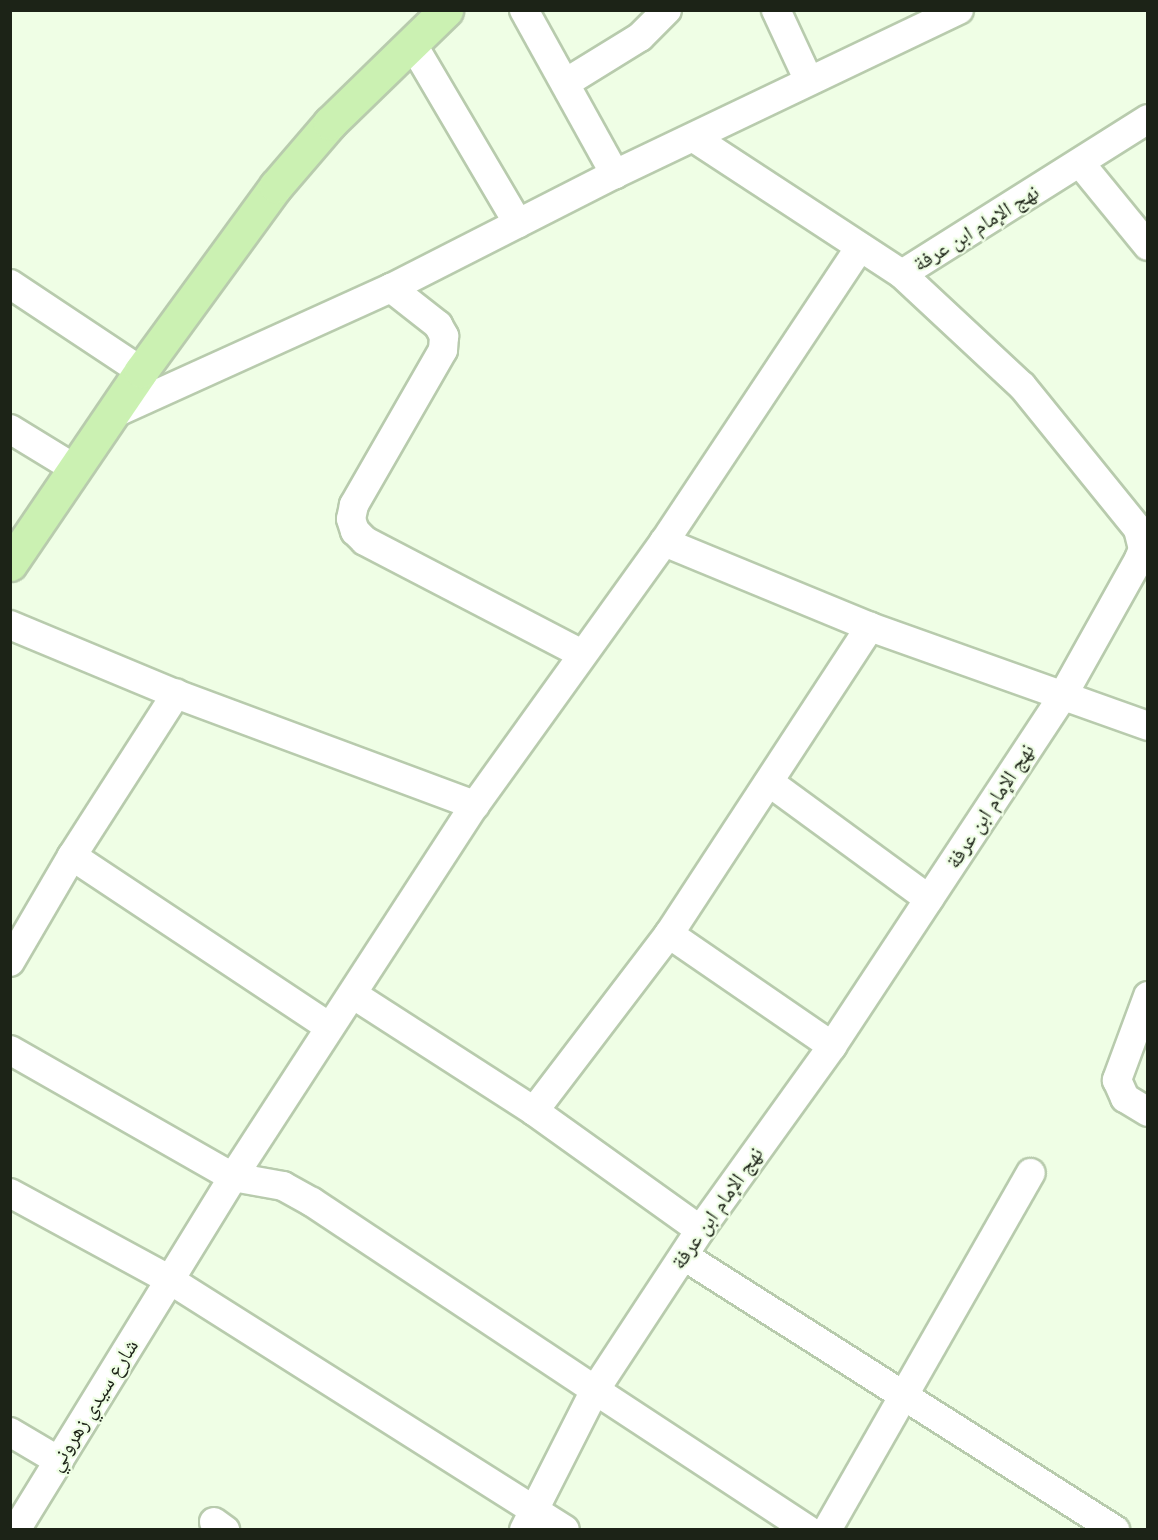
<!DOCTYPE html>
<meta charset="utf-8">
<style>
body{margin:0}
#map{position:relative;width:1158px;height:1540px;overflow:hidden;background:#effee5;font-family:Cabin,"Noto Naskh Arabic",sans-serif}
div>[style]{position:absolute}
.roads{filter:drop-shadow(2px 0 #b8cbad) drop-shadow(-2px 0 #b8cbad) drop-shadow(0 2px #b8cbad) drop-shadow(0 -2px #b8cbad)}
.minor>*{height:28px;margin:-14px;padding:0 14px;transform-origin:14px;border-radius:14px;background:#fff}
.major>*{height:33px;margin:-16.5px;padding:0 16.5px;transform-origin:16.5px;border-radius:16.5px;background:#cbf1b2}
span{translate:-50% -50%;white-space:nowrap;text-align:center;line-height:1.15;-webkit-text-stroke:4.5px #effee5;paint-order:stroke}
.street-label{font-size:21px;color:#1c2317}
.frame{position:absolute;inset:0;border:12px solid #1c2317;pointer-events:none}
</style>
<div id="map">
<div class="roads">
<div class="minor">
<i style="left:524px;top:10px;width:188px;rotate:61deg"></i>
<i style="left:776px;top:10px;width:78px;rotate:65.1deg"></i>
<i style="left:413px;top:45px;width:207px;rotate:59.5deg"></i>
<i style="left:567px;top:82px;width:86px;rotate:-31.7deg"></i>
<i style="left:640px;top:37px;width:38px;rotate:-45deg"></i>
<i style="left:694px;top:138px;width:249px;rotate:33.2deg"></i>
<i style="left:1080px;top:163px;width:107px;rotate:50.7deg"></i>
<i style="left:10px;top:284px;width:157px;rotate:33.6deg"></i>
<i style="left:391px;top:288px;width:60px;rotate:38.2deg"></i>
<i style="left:438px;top:325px;width:13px;rotate:61deg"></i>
<i style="left:444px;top:336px;width:14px;rotate:94deg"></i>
<i style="left:443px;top:350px;width:179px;rotate:119.9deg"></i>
<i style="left:354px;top:505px;width:14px;rotate:102deg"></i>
<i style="left:351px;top:519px;width:13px;rotate:72deg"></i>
<i style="left:355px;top:531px;width:14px;rotate:45deg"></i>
<i style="left:365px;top:541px;width:245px;rotate:27.5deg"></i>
<i style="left:113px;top:414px;width:305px;rotate:-24.4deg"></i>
<i style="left:391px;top:288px;width:251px;rotate:-27deg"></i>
<i style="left:615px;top:174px;width:381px;rotate:-25.5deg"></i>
<i style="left:10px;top:429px;width:75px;rotate:31.4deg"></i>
<i style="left:664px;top:542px;width:223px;rotate:22.4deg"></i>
<i style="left:870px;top:627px;width:295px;rotate:19.6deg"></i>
<i style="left:10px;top:625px;width:180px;rotate:22.6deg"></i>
<i style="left:176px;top:694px;width:319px;rotate:20.4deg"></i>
<i style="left:769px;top:782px;width:198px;rotate:36.2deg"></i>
<i style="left:72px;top:856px;width:309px;rotate:33.6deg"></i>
<i style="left:669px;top:934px;width:198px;rotate:34.5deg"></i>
<i style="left:10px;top:962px;width:123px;rotate:-59.7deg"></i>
<i style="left:72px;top:856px;width:193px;rotate:-57.3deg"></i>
<i style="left:354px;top:995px;width:214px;rotate:32.8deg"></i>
<i style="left:534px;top:1111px;width:204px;rotate:35.6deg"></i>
<i style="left:1148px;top:996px;width:90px;rotate:110.3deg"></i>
<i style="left:1117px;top:1080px;width:20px;rotate:66deg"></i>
<i style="left:1125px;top:1098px;width:27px;rotate:31deg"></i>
<i style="left:10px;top:1050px;width:257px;rotate:29.7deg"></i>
<i style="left:233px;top:1177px;width:444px;rotate:-57deg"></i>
<i style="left:475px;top:805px;width:324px;rotate:-54.3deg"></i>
<i style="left:664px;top:542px;width:354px;rotate:-56.4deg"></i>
<i style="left:534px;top:1111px;width:223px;rotate:-52.7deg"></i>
<i style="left:669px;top:934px;width:367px;rotate:-56.8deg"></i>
<i style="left:10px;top:1193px;width:182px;rotate:28.5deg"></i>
<i style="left:170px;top:1280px;width:467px;rotate:32.3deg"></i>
<i style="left:684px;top:1256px;width:511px;rotate:32.45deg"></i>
<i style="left:10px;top:1432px;width:57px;rotate:30.6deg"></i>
<i style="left:214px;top:1522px;width:14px;rotate:36deg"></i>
<i style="left:16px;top:1530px;width:414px;rotate:-58.4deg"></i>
<i style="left:233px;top:1177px;width:51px;rotate:10.2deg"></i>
<i style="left:283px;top:1186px;width:33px;rotate:29deg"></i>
<i style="left:312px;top:1202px;width:340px;rotate:33.6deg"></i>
<i style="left:595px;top:1390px;width:157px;rotate:116.9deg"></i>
<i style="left:808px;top:1530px;width:255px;rotate:-146.7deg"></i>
<i style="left:595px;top:1390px;width:191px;rotate:-56.7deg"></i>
<i style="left:700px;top:1230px;width:226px;rotate:-54.3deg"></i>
<i style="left:832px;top:1046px;width:418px;rotate:-56.6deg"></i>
<i style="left:1062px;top:697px;width:158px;rotate:-60.8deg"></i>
<i style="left:1139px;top:559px;width:11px;rotate:-68deg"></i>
<i style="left:1143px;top:549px;width:21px;rotate:-104deg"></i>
<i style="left:1138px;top:529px;width:184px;rotate:-129deg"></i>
<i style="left:1022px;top:386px;width:164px;rotate:-137deg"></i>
<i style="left:902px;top:274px;width:291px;rotate:-32.2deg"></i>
<i style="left:827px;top:1530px;width:411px;rotate:-60.3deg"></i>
</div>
<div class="major">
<i style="left:10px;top:564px;width:233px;rotate:-55.8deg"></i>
<i style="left:141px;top:371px;width:229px;rotate:-53.9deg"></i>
<i style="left:276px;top:186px;width:83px;rotate:-49.4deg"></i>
<i style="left:330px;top:123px;width:162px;rotate:-44.2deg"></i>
</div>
</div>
<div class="street-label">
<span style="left:976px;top:228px;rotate:-32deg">نهج الإمام ابن عرفة</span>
<span style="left:990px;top:806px;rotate:-57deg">نهج الإمام ابن عرفة</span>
<span style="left:717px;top:1208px;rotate:-55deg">نهج الإمام ابن عرفة</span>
<span style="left:93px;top:1405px;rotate:-58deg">شارع سيدي زهروني</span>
</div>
<div class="frame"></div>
</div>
